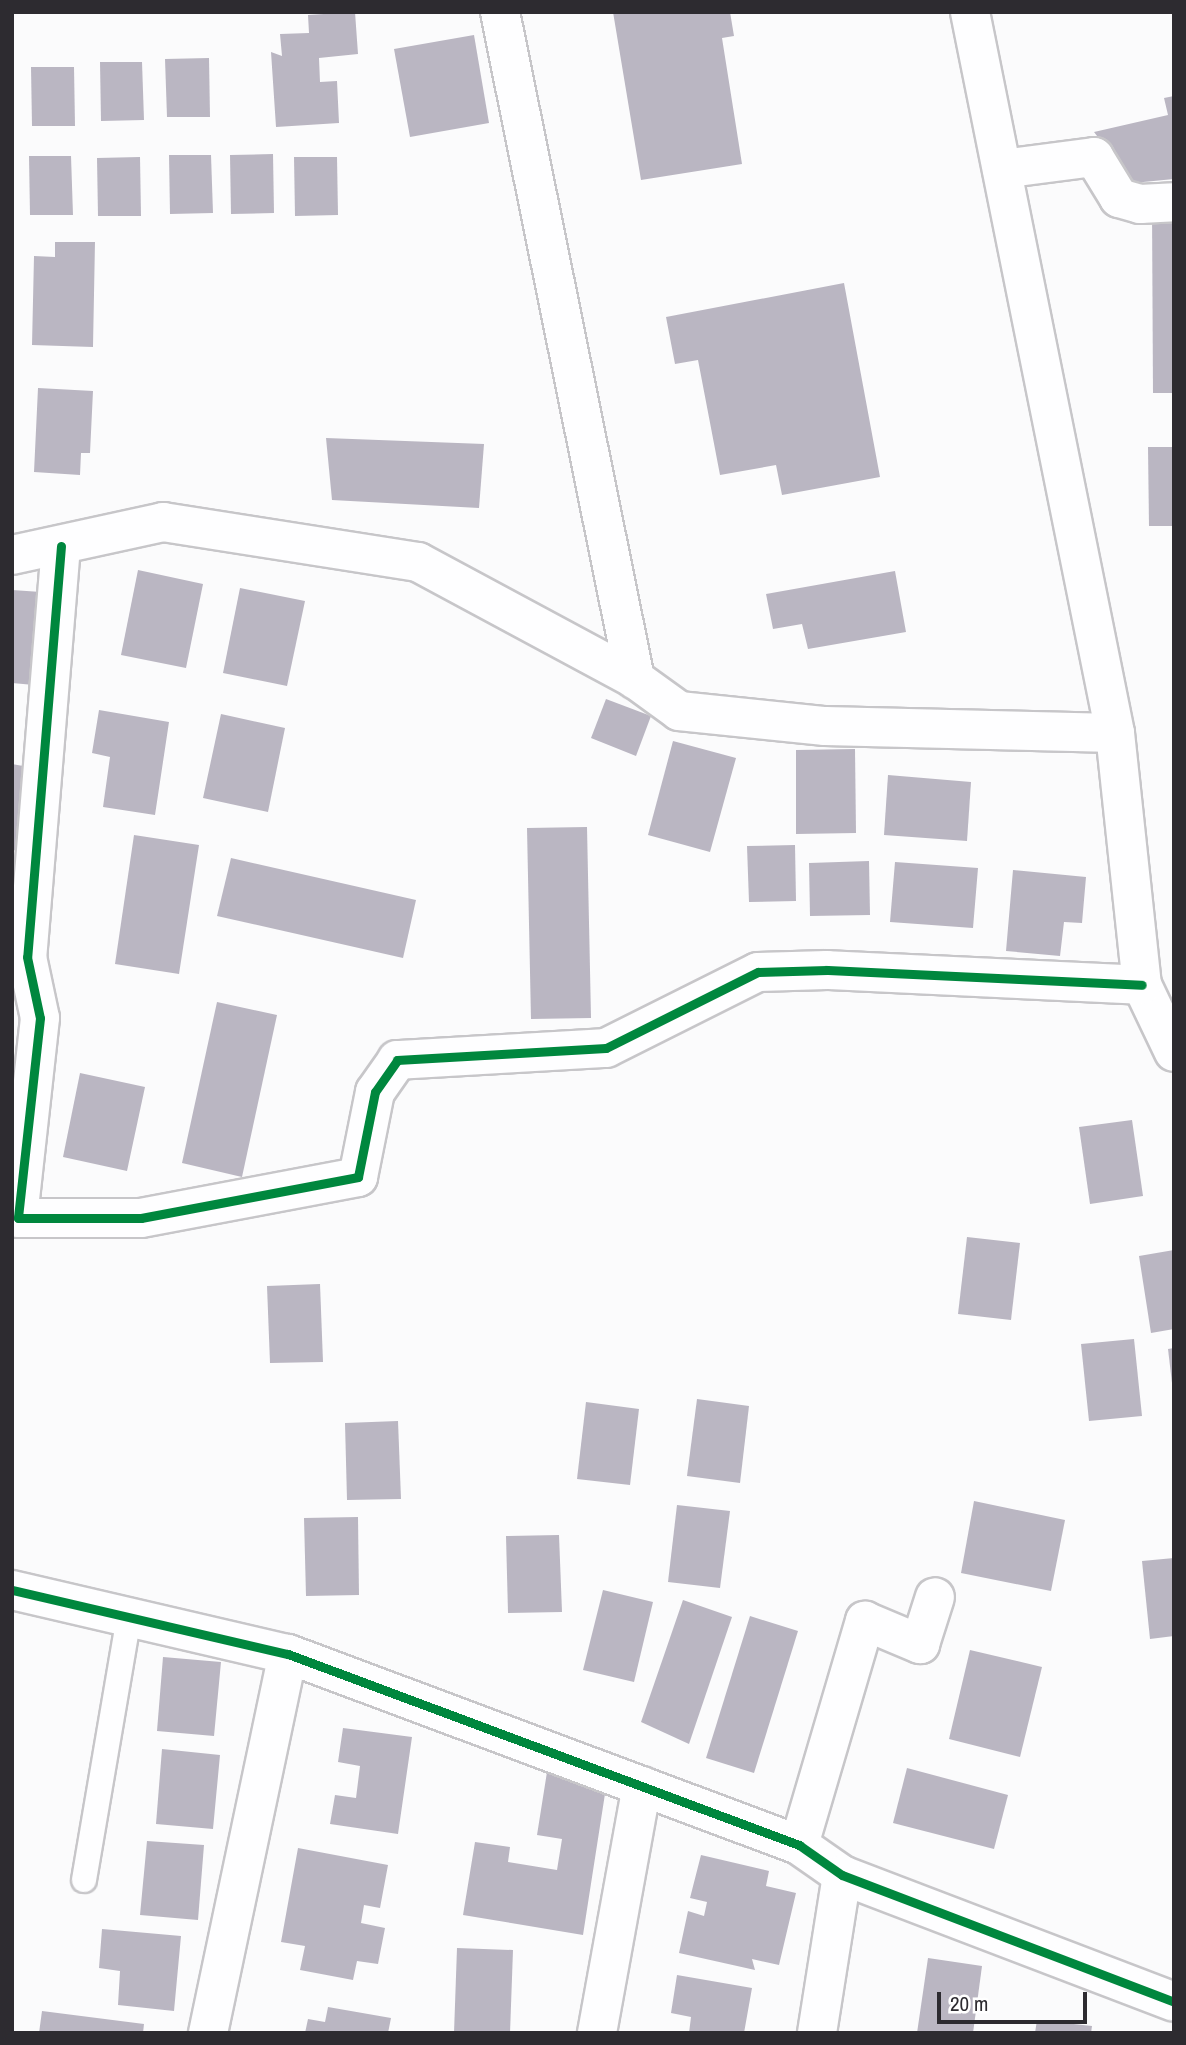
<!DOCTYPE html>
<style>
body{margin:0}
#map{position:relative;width:1186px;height:2045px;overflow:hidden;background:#fbfbfc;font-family:"Archivo Narrow",sans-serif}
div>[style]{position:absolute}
.building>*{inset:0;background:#bab6c2}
.roads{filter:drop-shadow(2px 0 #c7c6c9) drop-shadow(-2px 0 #c7c6c9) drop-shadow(0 2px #c7c6c9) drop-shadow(0 -2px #c7c6c9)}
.service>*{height:24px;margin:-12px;padding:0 12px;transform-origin:12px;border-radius:12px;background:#fefeff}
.minor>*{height:38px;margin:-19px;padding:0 19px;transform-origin:19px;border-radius:19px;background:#fefeff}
.cycleway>*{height:9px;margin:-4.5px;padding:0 4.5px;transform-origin:4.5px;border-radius:4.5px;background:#00873e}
span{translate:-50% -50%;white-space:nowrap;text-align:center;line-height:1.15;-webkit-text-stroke:7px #fff;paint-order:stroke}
.frame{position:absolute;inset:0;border:14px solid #2d2b30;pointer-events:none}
.scale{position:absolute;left:937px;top:1992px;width:150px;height:32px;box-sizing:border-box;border:4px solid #2d2b30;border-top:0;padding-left:9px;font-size:21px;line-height:24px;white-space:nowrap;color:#2d2b30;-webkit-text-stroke:5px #fff;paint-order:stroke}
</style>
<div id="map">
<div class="building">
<i style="clip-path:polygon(355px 12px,358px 54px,319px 58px,320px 82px,337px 81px,339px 123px,276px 127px,271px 52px,282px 56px,280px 34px,309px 33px,308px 15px)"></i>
<i style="clip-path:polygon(613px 12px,730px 12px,734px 36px,722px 38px,742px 164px,641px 180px)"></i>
<i style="clip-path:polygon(474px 35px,489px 123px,410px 137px,394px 49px)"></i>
<i style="clip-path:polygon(209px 58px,210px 117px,167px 117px,165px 59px)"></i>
<i style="clip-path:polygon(100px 62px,142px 62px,144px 120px,101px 121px)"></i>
<i style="clip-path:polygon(31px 67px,74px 67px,75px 126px,32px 126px)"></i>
<i style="clip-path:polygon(1174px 96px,1174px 179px,1133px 183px,1094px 132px,1168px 115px,1164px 98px)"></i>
<i style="clip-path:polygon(273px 154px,274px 213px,231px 214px,230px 155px)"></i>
<i style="clip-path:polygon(169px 155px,211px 155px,213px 213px,170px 214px)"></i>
<i style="clip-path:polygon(29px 156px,71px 156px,73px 215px,30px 215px)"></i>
<i style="clip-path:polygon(140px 157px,141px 216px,98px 216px,97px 158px)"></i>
<i style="clip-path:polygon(294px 157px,337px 157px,338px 215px,295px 216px)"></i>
<i style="clip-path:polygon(1152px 210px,1174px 210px,1174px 393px,1153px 393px)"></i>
<i style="clip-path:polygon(55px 242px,95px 242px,93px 347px,32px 345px,34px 256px,55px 257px)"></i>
<i style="clip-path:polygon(844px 283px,880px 477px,782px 495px,776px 465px,720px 475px,698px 360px,675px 364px,666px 317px)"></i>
<i style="clip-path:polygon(38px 388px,93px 391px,90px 453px,81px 453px,80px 475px,34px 472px)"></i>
<i style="clip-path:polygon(326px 438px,484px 444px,479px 508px,332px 500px)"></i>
<i style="clip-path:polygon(1148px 447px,1174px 447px,1174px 526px,1149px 526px)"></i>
<i style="clip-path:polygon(138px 570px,203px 584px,186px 668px,121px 655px)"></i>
<i style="clip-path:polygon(895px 571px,906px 632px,808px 649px,802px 624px,773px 629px,766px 594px)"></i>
<i style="clip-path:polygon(240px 588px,305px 601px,287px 686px,223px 673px)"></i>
<i style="clip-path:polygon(12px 590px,41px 592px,34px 685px,12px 683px)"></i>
<i style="clip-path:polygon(606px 699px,651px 716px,636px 756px,591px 738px)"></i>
<i style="clip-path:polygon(99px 710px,169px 722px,155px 815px,103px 807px,110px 757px,92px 753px)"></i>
<i style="clip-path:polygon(221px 714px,285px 728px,268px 812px,203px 798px)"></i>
<i style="clip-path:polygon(673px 741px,736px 758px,710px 852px,648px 835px)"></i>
<i style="clip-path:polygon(855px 749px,856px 833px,796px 834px,796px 750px)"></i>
<i style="clip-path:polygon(12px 764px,34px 768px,18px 851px,12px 850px)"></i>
<i style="clip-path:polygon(888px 775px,971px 782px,967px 841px,884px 835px)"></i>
<i style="clip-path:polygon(587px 827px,591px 1018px,531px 1019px,527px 828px)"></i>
<i style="clip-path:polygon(134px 835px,199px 845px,179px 974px,115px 964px)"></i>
<i style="clip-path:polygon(795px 845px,796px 901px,749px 902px,747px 846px)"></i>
<i style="clip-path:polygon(231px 858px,416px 900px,403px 958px,217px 916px)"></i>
<i style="clip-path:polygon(869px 861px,870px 915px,810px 916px,809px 863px)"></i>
<i style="clip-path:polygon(895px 862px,978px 868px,973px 928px,890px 922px)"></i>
<i style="clip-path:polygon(1013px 870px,1086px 877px,1082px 923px,1064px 922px,1060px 956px,1006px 951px)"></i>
<i style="clip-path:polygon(217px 1002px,277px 1015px,242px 1177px,182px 1163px)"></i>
<i style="clip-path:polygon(80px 1073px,145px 1087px,127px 1171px,63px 1157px)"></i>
<i style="clip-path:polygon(1132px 1120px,1143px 1196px,1090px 1204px,1079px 1127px)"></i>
<i style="clip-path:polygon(967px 1237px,1020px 1243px,1011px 1320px,958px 1314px)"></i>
<i style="clip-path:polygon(1174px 1250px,1174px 1329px,1151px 1333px,1139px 1256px)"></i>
<i style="clip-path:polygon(320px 1284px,323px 1362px,270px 1363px,267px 1286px)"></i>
<i style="clip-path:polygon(1134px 1339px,1142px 1416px,1089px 1421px,1081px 1344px)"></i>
<i style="clip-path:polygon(1174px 1348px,1174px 1383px,1172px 1383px,1168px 1349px)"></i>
<i style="clip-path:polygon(697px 1399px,749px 1406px,740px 1483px,687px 1476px)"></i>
<i style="clip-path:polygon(586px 1402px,639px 1409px,630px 1485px,577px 1479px)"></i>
<i style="clip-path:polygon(398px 1421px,401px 1499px,347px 1500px,345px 1423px)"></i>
<i style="clip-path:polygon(974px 1501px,1065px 1520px,1051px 1591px,961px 1573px)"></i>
<i style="clip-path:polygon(677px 1505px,730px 1511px,720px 1588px,668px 1582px)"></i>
<i style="clip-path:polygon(358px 1517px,359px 1595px,306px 1596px,304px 1518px)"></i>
<i style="clip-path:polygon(559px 1535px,562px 1612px,508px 1613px,506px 1536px)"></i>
<i style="clip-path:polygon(1174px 1558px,1174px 1636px,1150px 1639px,1142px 1561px)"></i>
<i style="clip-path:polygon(603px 1590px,653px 1602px,634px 1682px,583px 1670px)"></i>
<i style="clip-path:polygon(683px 1600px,732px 1617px,689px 1744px,641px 1722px)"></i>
<i style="clip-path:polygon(750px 1616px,798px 1631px,754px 1773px,706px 1758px)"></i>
<i style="clip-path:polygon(970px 1650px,1042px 1667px,1020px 1757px,949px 1739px)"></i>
<i style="clip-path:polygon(163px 1657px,221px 1662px,214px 1736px,157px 1731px)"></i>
<i style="clip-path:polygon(343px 1728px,412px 1737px,398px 1834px,330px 1824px,335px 1795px,356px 1798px,360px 1766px,338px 1762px)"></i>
<i style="clip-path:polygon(162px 1749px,220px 1755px,213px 1829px,156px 1824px)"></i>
<i style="clip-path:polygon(907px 1768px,1008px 1795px,994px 1849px,893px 1823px)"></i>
<i style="clip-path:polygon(547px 1772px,607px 1781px,583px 1935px,463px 1915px,475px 1842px,510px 1847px,508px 1862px,557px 1870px,562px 1839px,537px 1835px)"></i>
<i style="clip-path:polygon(147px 1841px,204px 1845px,198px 1920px,140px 1915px)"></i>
<i style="clip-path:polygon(298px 1848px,388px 1865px,380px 1908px,364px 1905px,361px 1923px,385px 1928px,378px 1964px,357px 1961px,353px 1980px,300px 1970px,305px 1946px,281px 1942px)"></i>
<i style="clip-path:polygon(701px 1855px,769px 1871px,766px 1886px,796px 1893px,779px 1965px,752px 1959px,755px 1970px,679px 1953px,688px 1911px,704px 1916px,707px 1902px,690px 1898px)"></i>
<i style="clip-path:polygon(102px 1929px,181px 1936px,174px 2011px,118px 2005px,120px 1971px,99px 1968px)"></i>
<i style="clip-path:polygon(457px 1948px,513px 1950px,510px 2033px,454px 2033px)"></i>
<i style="clip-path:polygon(928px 1958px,982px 1966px,973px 2033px,917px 2033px)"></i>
<i style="clip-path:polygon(677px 1975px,752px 1988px,744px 2033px,689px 2033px,691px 2017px,671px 2013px)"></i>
<i style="clip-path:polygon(328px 2007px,391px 2018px,388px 2033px,305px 2033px,308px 2019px,325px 2022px)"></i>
<i style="clip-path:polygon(42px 2011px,144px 2024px,143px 2033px,39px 2033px)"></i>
<i style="clip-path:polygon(1037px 2020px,1092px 2026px,1091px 2033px,1035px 2033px)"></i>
</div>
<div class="roads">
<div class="service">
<i style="left:84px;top:1880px;width:267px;rotate:-80.3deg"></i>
</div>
<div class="minor">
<i style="left:500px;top:12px;width:681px;rotate:78.56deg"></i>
<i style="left:970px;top:12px;width:735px;rotate:78.63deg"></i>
<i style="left:1115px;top:733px;width:253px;rotate:83.9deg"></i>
<i style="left:1142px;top:985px;width:74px;rotate:64.5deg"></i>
<i style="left:1002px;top:169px;width:93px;rotate:-7.4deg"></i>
<i style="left:1094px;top:157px;width:48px;rotate:58.6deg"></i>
<i style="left:1119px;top:198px;width:22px;rotate:16deg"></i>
<i style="left:1140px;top:204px;width:34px;rotate:-3deg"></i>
<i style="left:61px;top:546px;width:412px;rotate:94.7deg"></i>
<i style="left:27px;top:957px;width:62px;rotate:78deg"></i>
<i style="left:40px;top:1018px;width:201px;rotate:96.3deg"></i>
<i style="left:18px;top:1218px;width:123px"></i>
<i style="left:141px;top:1218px;width:221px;rotate:-10.7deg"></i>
<i style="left:358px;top:1177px;width:87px;rotate:-78.7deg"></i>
<i style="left:375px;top:1092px;width:39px;rotate:-55deg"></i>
<i style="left:397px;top:1060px;width:209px;rotate:-3.3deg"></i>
<i style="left:606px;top:1048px;width:170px;rotate:-26.6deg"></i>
<i style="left:758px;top:972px;width:69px;rotate:-1.7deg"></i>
<i style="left:827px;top:970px;width:315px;rotate:2.7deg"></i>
<i style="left:12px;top:555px;width:155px;rotate:-12.3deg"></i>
<i style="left:163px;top:522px;width:258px;rotate:8.9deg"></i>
<i style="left:418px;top:562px;width:247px;rotate:28.3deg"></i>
<i style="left:635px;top:679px;width:54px;rotate:36deg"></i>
<i style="left:679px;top:711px;width:147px;rotate:5.9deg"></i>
<i style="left:825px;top:726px;width:290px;rotate:1.4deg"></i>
<i style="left:12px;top:1590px;width:283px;rotate:13.1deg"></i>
<i style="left:288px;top:1654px;width:546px;rotate:20.49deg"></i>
<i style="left:799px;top:1845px;width:52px;rotate:34.9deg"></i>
<i style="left:842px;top:1875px;width:355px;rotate:20.9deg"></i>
<i style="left:799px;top:1845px;width:234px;rotate:-73.6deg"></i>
<i style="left:865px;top:1621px;width:60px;rotate:22.7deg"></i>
<i style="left:920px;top:1644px;width:49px;rotate:-72.3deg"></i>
<i style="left:208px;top:2033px;width:387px;rotate:-78.1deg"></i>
<i style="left:597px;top:2033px;width:251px;rotate:-79.7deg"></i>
<i style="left:817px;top:2033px;width:160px;rotate:-81deg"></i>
</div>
</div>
<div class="cycleway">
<i style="left:61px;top:546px;width:412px;rotate:94.7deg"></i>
<i style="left:27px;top:957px;width:62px;rotate:78deg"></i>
<i style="left:40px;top:1018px;width:201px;rotate:96.3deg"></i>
<i style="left:18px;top:1218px;width:123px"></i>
<i style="left:141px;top:1218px;width:221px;rotate:-10.7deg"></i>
<i style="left:358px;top:1177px;width:87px;rotate:-78.7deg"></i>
<i style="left:375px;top:1092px;width:39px;rotate:-55deg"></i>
<i style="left:397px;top:1060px;width:209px;rotate:-3.3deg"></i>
<i style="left:606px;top:1048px;width:170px;rotate:-26.6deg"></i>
<i style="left:758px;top:972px;width:69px;rotate:-1.7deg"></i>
<i style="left:827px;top:970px;width:315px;rotate:2.7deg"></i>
<i style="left:12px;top:1590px;width:283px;rotate:13.1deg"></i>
<i style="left:288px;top:1654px;width:546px;rotate:20.49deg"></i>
<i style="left:799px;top:1845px;width:52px;rotate:34.9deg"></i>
<i style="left:842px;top:1875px;width:355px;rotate:20.9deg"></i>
</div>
<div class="frame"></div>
<div class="scale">20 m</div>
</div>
